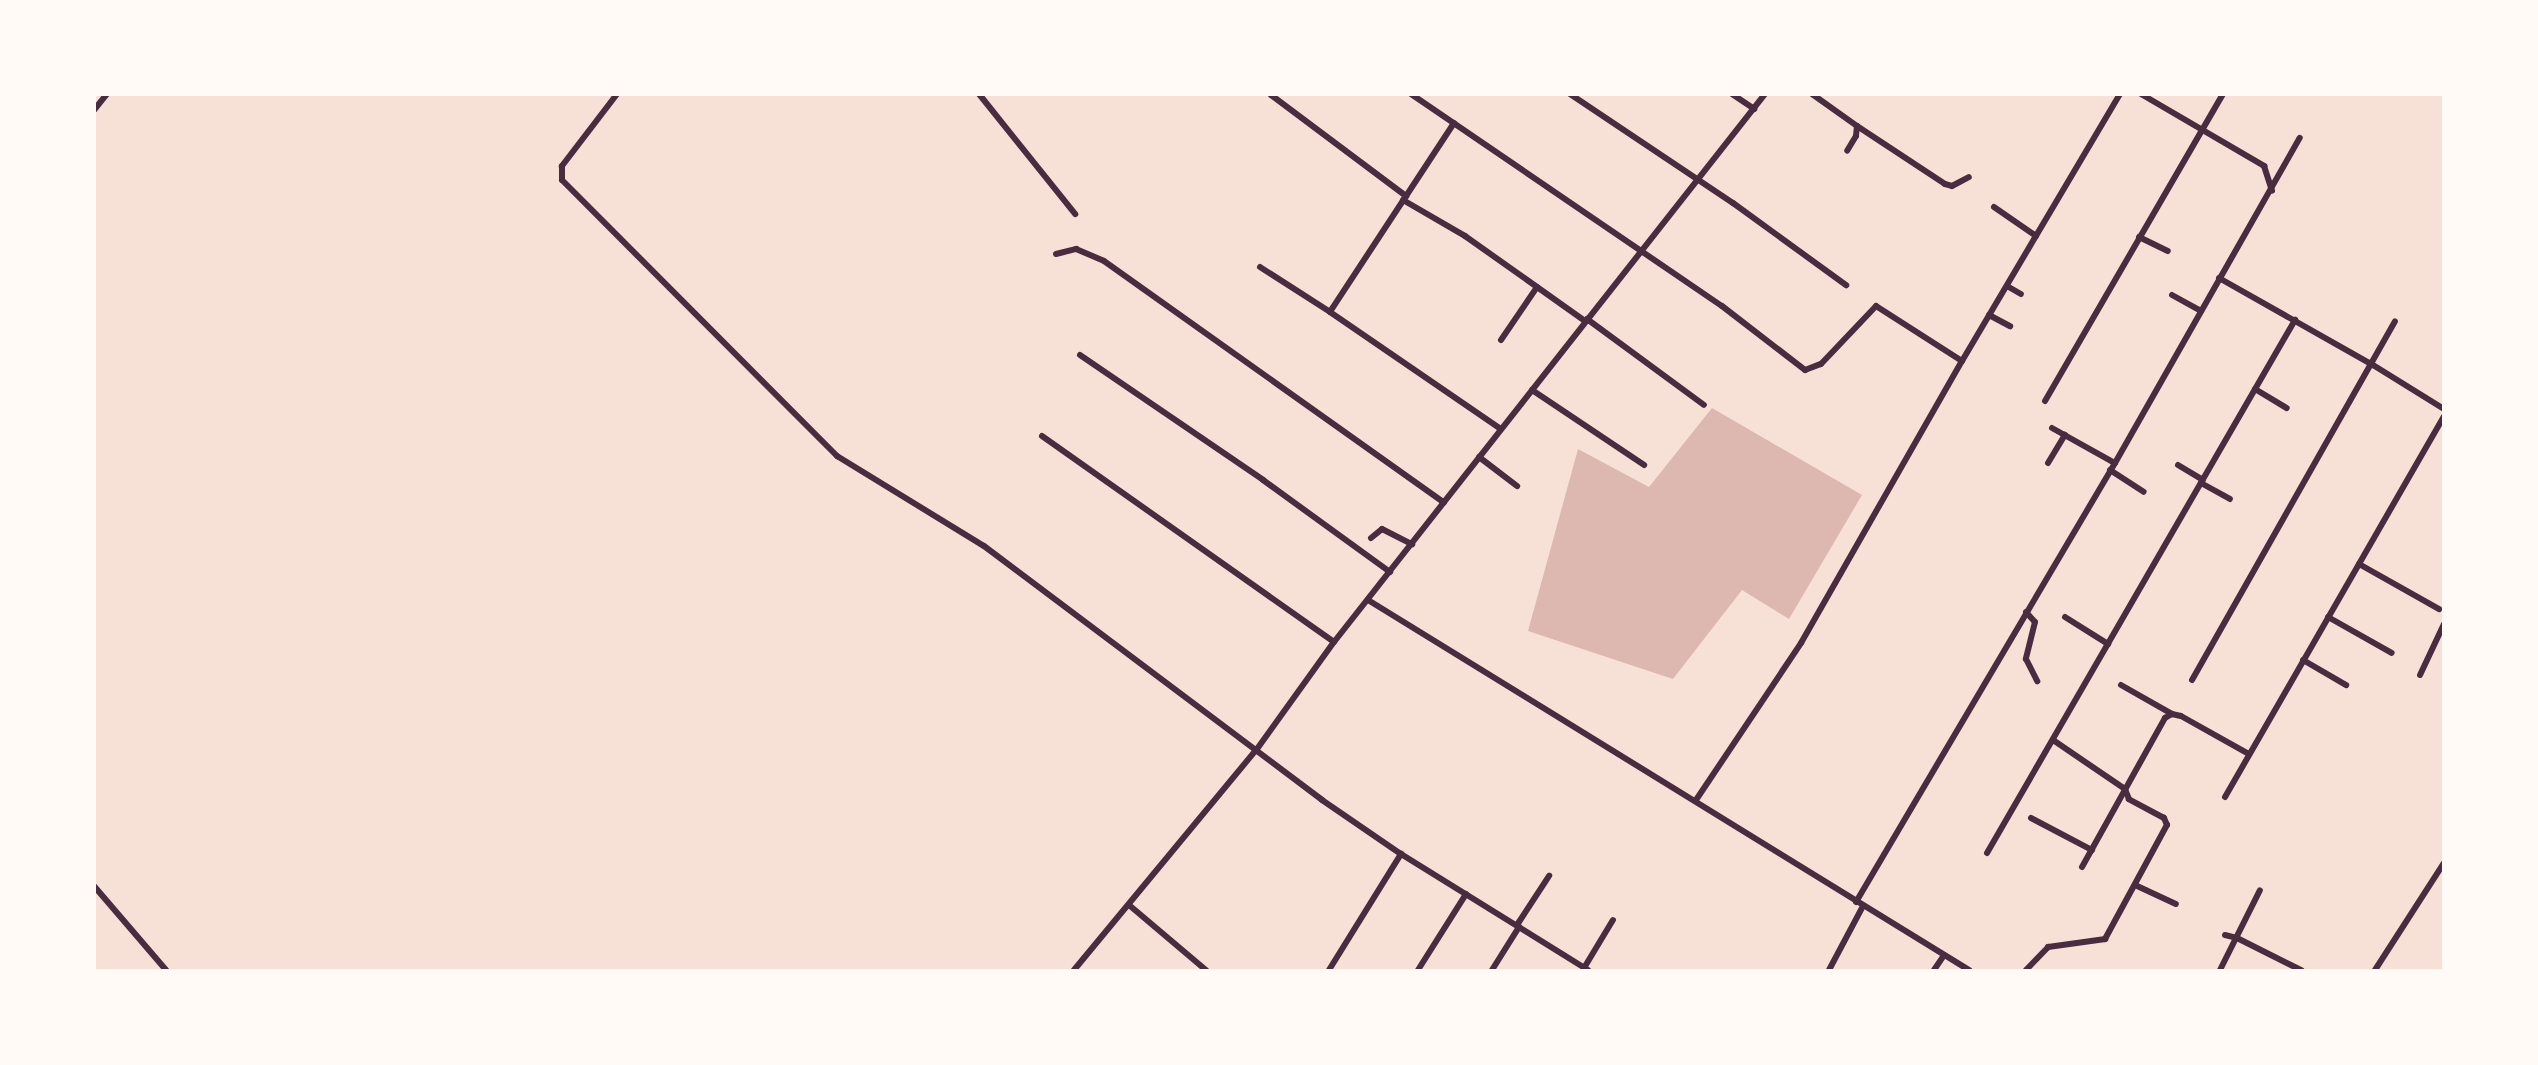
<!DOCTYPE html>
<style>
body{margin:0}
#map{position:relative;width:2538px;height:1065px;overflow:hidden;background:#f7e1d7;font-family:"Zilla Slab",serif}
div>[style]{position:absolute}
.water>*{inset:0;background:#dcb8b0}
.minor>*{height:6px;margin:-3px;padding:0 3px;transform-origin:3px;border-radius:3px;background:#4a2c40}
span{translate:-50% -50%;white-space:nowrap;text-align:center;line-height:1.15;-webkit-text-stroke:7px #fffaf5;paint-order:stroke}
.frame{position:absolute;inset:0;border:96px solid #fffaf5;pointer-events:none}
</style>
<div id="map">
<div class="water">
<i style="clip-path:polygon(1712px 408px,1862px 495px,1789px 619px,1742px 590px,1673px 679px,1528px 631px,1578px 449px,1649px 487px)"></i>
</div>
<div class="minor">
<i style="left:617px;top:94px;width:91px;rotate:127.4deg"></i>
<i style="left:562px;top:166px;width:14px;rotate:90deg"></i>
<i style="left:562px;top:180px;width:390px;rotate:45.1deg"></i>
<i style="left:837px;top:456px;width:172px;rotate:31.5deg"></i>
<i style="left:984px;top:546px;width:423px;rotate:36.9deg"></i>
<i style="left:1322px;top:800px;width:96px;rotate:34.4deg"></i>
<i style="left:1401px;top:854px;width:220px;rotate:31.8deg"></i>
<i style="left:979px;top:94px;width:154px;rotate:51.3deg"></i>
<i style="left:1411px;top:94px;width:376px;rotate:34.3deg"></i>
<i style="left:1722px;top:306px;width:105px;rotate:37.6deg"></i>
<i style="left:1805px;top:370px;width:17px;rotate:-21deg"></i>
<i style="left:1821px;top:364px;width:80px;rotate:-46.5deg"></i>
<i style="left:1876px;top:306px;width:102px;rotate:32.6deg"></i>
<i style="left:1570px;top:94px;width:196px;rotate:33.8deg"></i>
<i style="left:1733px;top:203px;width:140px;rotate:36deg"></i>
<i style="left:1732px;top:94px;width:27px;rotate:34deg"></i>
<i style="left:1812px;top:94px;width:55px;rotate:35.4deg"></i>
<i style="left:1857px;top:126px;width:10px;rotate:96deg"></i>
<i style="left:1856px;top:136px;width:17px;rotate:121deg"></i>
<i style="left:2141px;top:94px;width:143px;rotate:30.3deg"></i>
<i style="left:2264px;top:166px;width:26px;rotate:72deg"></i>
<i style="left:1271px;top:95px;width:169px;rotate:36.8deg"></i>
<i style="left:94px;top:110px;width:21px;rotate:-51deg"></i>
<i style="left:1454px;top:123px;width:226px;rotate:123.3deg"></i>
<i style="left:1330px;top:312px;width:207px;rotate:34.4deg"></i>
<i style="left:1857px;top:126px;width:105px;rotate:33.4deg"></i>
<i style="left:1945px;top:184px;width:7px;rotate:16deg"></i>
<i style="left:1952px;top:186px;width:19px;rotate:-28deg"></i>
<i style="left:1403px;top:200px;width:72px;rotate:30.1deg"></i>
<i style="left:1465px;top:236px;width:147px;rotate:35.3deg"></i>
<i style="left:1994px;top:207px;width:51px;rotate:34.6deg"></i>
<i style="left:2139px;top:237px;width:32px;rotate:26deg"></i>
<i style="left:1056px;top:254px;width:21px;rotate:-14deg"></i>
<i style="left:1076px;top:249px;width:30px;rotate:23deg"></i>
<i style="left:1104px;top:261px;width:417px;rotate:35.4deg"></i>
<i style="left:1260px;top:267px;width:83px;rotate:32.7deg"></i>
<i style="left:2219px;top:278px;width:177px;rotate:29.5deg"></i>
<i style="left:2373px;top:365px;width:84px;rotate:31.8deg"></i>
<i style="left:2007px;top:286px;width:16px;rotate:30deg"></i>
<i style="left:2172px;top:295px;width:33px;rotate:29deg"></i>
<i style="left:1989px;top:315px;width:24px;rotate:28deg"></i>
<i style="left:1587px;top:319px;width:145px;rotate:36.3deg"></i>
<i style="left:1501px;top:340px;width:64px;rotate:-55.8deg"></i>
<i style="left:1080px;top:355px;width:222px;rotate:34.3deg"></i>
<i style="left:1263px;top:480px;width:157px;rotate:35.9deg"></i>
<i style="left:2255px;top:389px;width:37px;rotate:31deg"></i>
<i style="left:1532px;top:390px;width:135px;rotate:33.8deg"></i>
<i style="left:2045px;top:401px;width:355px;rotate:-59.9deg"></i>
<i style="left:2052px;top:428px;width:72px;rotate:29.1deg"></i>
<i style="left:1042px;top:436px;width:357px;rotate:35.2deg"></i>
<i style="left:1479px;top:457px;width:48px;rotate:37.3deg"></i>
<i style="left:2048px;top:463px;width:33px;rotate:-59deg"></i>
<i style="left:2178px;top:465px;width:29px;rotate:31deg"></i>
<i style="left:2110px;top:470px;width:40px;rotate:32.9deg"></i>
<i style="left:2201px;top:483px;width:33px;rotate:29deg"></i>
<i style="left:1371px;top:538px;width:14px;rotate:-39deg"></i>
<i style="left:1382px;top:529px;width:34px;rotate:27deg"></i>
<i style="left:2359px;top:564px;width:92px;rotate:29.4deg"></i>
<i style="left:1368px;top:600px;width:706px;rotate:31.62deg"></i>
<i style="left:2026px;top:612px;width:13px;rotate:48deg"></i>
<i style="left:2035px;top:622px;width:38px;rotate:104deg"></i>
<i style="left:2026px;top:659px;width:25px;rotate:63deg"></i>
<i style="left:2065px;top:617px;width:51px;rotate:32.1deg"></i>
<i style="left:2328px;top:617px;width:73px;rotate:29.4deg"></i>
<i style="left:2303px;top:660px;width:50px;rotate:30.2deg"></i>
<i style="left:2420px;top:675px;width:56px;rotate:-64.8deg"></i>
<i style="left:2192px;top:680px;width:412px;rotate:-60.5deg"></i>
<i style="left:2121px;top:685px;width:59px;rotate:29.6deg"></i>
<i style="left:2225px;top:797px;width:439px;rotate:-60.1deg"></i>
<i style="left:1696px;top:800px;width:189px;rotate:-56.2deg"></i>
<i style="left:1801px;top:643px;width:325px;rotate:-60.3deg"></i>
<i style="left:1962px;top:361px;width:310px;rotate:-59.4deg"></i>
<i style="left:2031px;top:818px;width:69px;rotate:27.7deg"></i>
<i style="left:1987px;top:853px;width:616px;rotate:-59.98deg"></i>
<i style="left:2082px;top:867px;width:171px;rotate:-60.9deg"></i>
<i style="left:2165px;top:718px;width:8px;rotate:-30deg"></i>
<i style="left:2172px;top:714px;width:9px;rotate:13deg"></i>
<i style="left:2181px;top:716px;width:78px;rotate:29.2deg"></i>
<i style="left:2135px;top:885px;width:45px;rotate:24.9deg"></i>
<i style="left:94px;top:886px;width:111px;rotate:49.4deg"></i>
<i style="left:1856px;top:902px;width:510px;rotate:-59.46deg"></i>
<i style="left:2115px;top:463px;width:374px;rotate:-60.4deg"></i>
<i style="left:1129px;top:905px;width:101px;rotate:40.2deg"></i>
<i style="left:1517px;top:925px;width:59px;rotate:-56.9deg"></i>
<i style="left:2225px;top:935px;width:12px;rotate:14deg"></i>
<i style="left:2237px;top:938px;width:72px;rotate:26.6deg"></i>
<i style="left:1584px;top:968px;width:56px;rotate:-58.9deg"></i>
<i style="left:1074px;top:970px;width:287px;rotate:-50.4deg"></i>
<i style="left:1257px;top:749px;width:132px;rotate:-54.3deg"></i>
<i style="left:1334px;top:642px;width:697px;rotate:-51.82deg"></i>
<i style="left:1329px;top:970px;width:137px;rotate:-58.2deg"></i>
<i style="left:1418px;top:970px;width:90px;rotate:-57.7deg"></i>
<i style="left:1492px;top:970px;width:51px;rotate:-57.9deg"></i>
<i style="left:1829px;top:970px;width:72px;rotate:-62deg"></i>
<i style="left:1934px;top:970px;width:18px;rotate:-56deg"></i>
<i style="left:2026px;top:970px;width:32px;rotate:-46deg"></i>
<i style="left:2048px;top:947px;width:58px;rotate:-8deg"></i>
<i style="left:2105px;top:939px;width:130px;rotate:-61.5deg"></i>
<i style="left:2167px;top:825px;width:8px;rotate:-113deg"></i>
<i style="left:2164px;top:818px;width:40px;rotate:-152deg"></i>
<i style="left:2129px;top:799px;width:11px;rotate:-112deg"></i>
<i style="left:2125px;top:789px;width:87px;rotate:-145.8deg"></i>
<i style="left:2220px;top:970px;width:89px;rotate:-63.4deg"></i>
<i style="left:2375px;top:970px;width:127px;rotate:-57.2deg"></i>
</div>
<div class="frame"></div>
</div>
